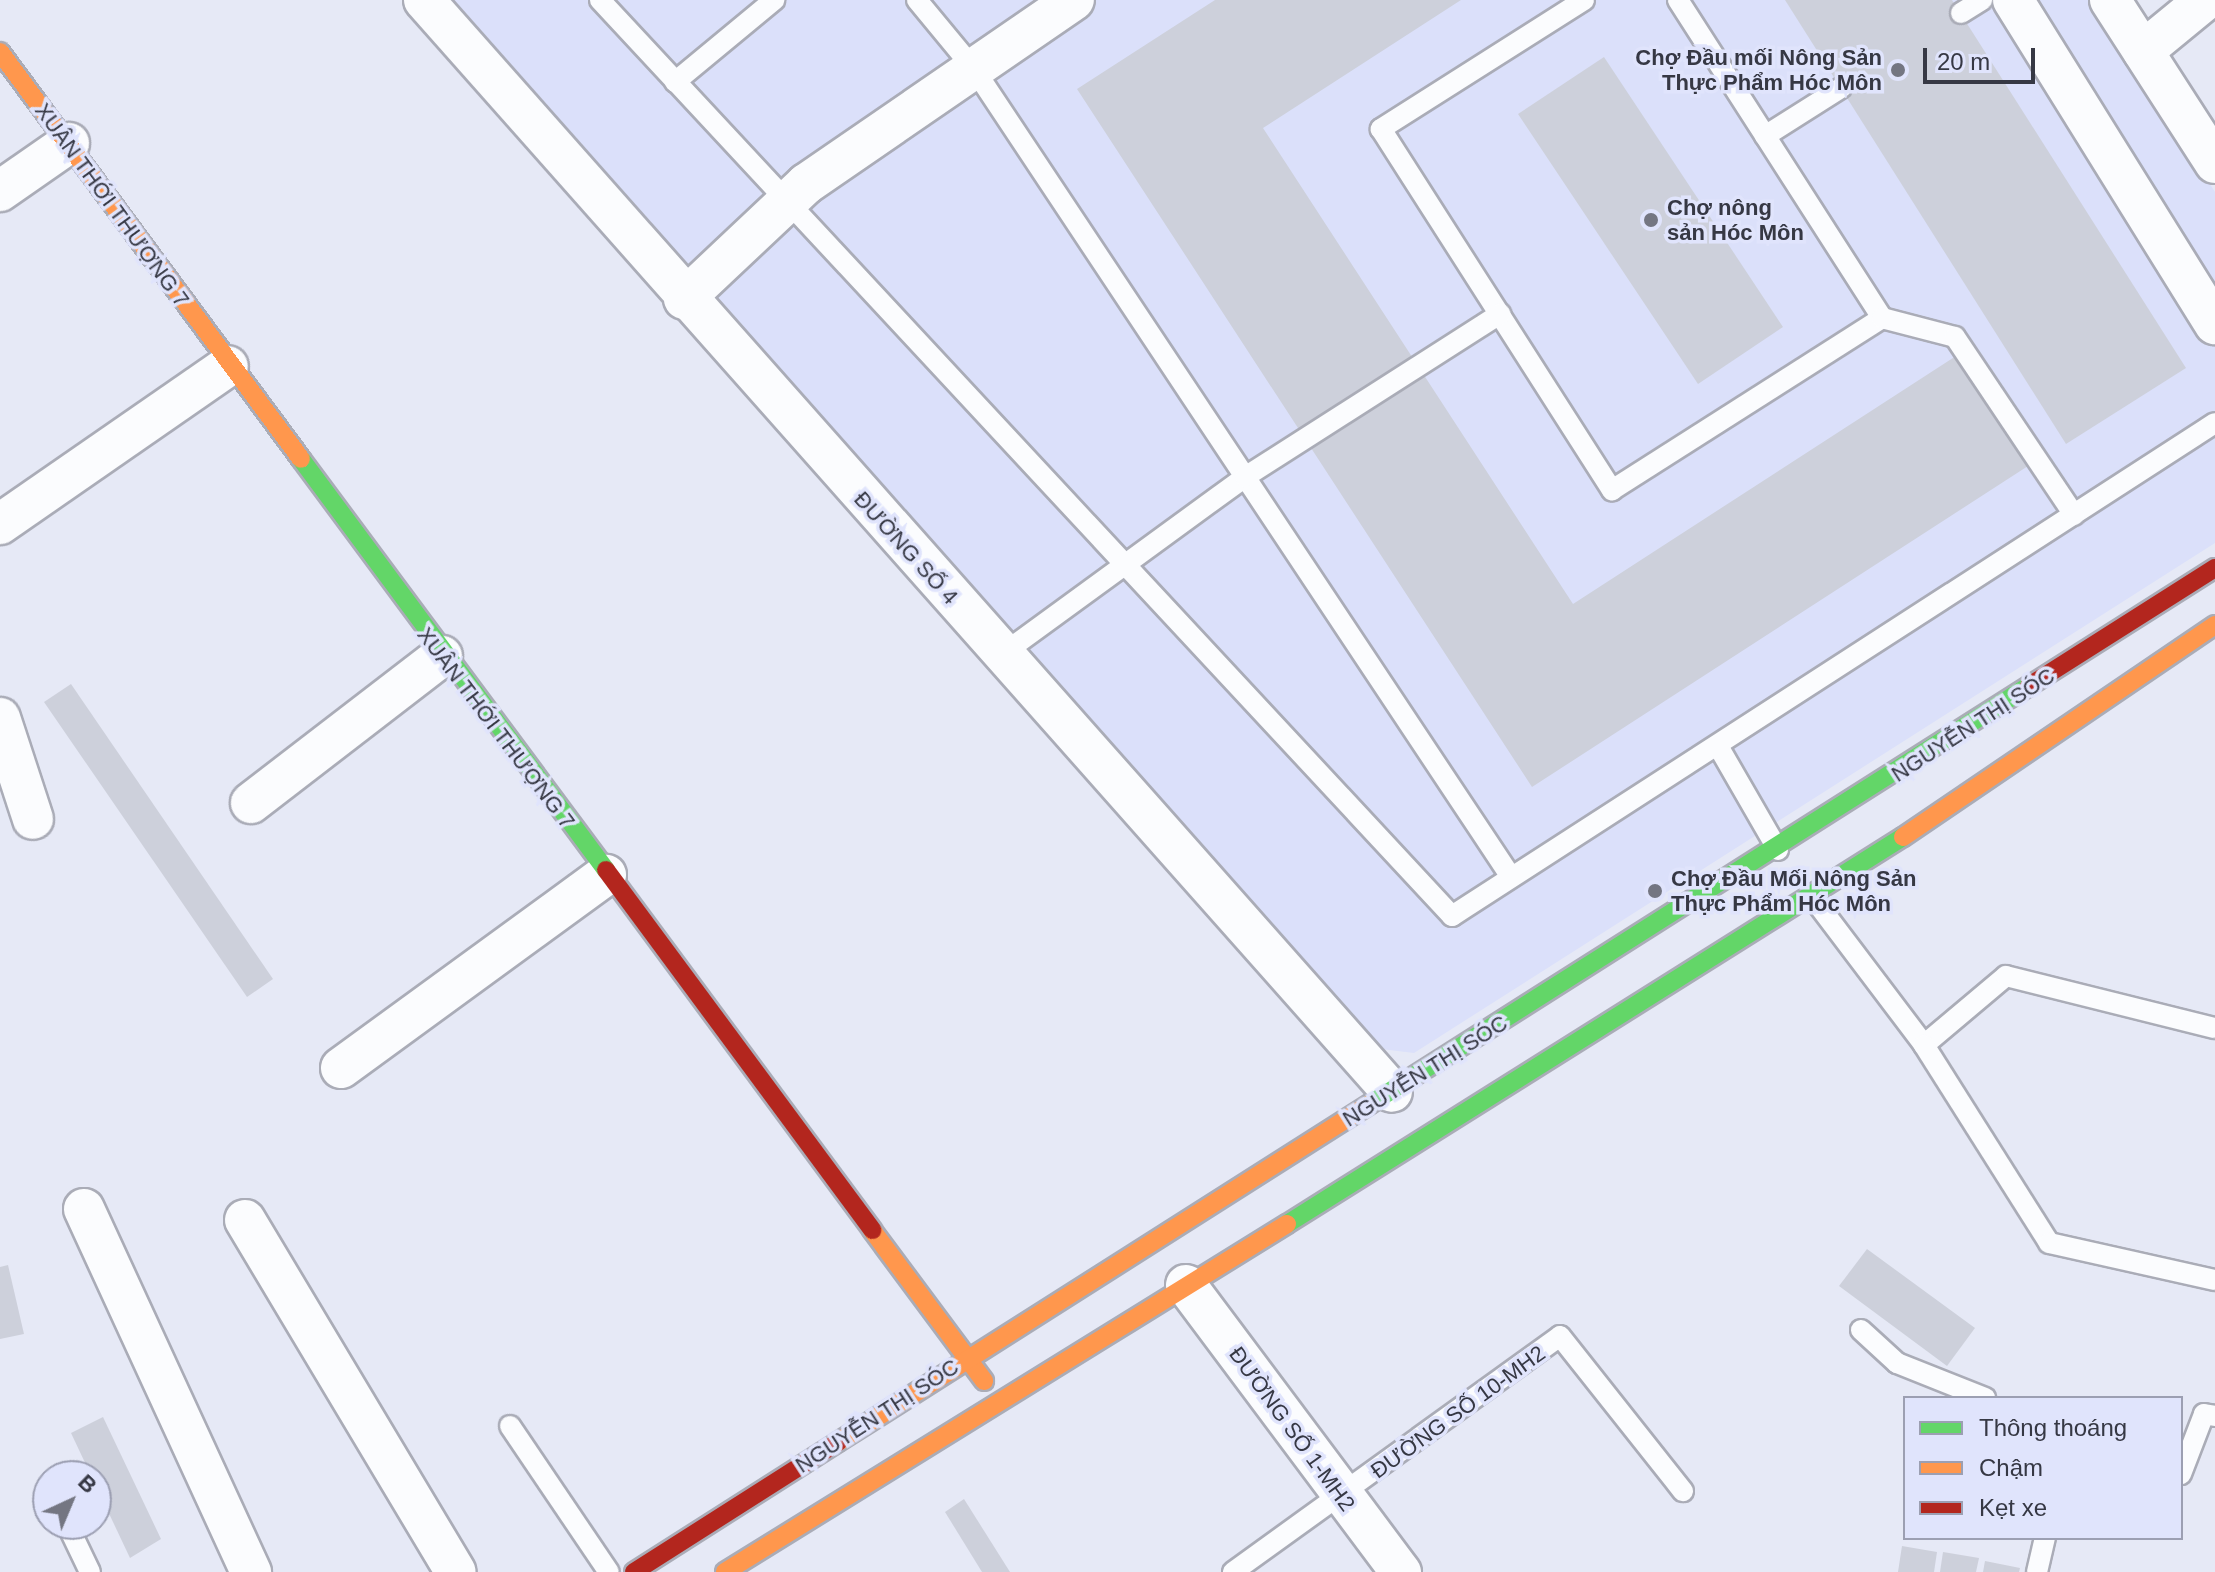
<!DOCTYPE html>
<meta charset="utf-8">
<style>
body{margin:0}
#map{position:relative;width:2215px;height:1572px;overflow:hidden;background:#e6e9f6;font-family:Helvetica,sans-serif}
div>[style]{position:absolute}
.built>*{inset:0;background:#dbe0fa}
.building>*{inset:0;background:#cdd0db}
.roads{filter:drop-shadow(2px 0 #aaacb7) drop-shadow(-2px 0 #aaacb7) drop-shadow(0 2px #aaacb7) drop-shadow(0 -2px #aaacb7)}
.lane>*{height:20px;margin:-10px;padding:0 10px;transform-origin:10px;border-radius:10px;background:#fbfcfe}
.street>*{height:40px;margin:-20px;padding:0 20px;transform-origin:20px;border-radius:20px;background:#fbfcfe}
.fast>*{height:18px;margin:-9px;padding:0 9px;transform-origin:9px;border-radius:9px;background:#63d668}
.slow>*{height:18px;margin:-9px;padding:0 9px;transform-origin:9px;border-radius:9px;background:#ff974d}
.jam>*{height:18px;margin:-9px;padding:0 9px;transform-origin:9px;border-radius:9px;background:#b3261e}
.dots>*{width:22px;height:22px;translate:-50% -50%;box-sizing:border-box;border:4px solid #e0e4fc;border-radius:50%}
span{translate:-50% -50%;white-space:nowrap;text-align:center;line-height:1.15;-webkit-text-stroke:7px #e0e4fc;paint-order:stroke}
.poi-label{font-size:22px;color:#363844;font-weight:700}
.right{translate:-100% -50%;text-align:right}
.left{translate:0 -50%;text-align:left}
.street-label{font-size:22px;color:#363844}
.legend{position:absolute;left:1903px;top:1396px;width:280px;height:144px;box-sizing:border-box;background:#e0e4fc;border:2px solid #9c9fb2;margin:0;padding:10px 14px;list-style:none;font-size:24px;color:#363844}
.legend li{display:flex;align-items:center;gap:16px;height:40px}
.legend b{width:40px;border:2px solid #9c9fb2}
.north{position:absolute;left:32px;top:1460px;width:80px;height:80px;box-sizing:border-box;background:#e0e4fc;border:2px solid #9c9fb2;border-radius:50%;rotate:44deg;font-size:22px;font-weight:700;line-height:32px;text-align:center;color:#363844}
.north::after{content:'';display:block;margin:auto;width:28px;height:36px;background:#747682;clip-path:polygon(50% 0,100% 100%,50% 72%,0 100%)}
.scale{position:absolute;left:1923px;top:48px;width:112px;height:36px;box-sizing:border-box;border:4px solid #363844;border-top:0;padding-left:10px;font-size:24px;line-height:28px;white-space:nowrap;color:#363844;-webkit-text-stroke:6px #e0e4fc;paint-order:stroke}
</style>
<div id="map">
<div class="built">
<i style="clip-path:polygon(449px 0,2092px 0,2215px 192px,2215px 543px,1414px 1053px,1381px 1049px)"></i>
</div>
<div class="building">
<i style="clip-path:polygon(1215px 0,1461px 0,1263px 128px,1573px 604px,1956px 356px,2028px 466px,1532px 787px,1077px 89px)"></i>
<i style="clip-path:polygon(1785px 0,1952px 0,2186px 368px,2066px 444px)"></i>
<i style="clip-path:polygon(1604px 57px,1783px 327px,1698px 384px,1518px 114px)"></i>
<i style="clip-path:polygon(71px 684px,273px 979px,247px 997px,44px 702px)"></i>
<i style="clip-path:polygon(1867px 1249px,1975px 1328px,1947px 1366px,1839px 1286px)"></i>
<i style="clip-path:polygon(8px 1265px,24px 1334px,0 1339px,0 1267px)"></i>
<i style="clip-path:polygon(103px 1417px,161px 1539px,130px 1558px,71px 1433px)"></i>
<i style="clip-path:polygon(964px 1499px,1010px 1572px,982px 1572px,945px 1512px)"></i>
<i style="clip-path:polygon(1902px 1546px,1937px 1552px,1934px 1572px,1898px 1572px)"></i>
<i style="clip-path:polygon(1943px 1552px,1979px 1558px,1976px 1572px,1940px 1572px)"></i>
<i style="clip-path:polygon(1985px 1561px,2020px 1568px,2019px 1572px,1983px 1572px)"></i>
</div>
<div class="roads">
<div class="lane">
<i style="left:600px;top:0;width:1251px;rotate:47.07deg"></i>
<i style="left:1452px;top:916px;width:908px;rotate:-32.87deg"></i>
<i style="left:917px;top:0;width:89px;rotate:50.4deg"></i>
<i style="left:974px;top:69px;width:970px;rotate:56.39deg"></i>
<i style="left:1584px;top:0;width:241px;rotate:147.6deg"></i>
<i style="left:1381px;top:129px;width:429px;rotate:57.4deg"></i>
<i style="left:1612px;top:490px;width:320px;rotate:-32.5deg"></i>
<i style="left:1678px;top:0;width:378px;rotate:57.3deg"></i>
<i style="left:1882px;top:318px;width:75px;rotate:14.6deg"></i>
<i style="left:1955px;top:337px;width:214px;rotate:56.2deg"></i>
<i style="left:1961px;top:13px;width:25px;rotate:-32deg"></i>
<i style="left:675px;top:82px;width:129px;rotate:-39.6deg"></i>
<i style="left:1765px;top:136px;width:90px;rotate:-32.3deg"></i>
<i style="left:1001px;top:655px;width:302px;rotate:-36.1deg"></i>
<i style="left:1245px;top:477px;width:303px;rotate:-32.6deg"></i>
<i style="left:1718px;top:746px;width:120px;rotate:60deg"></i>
<i style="left:1813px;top:898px;width:184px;rotate:52.9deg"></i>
<i style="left:1924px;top:1045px;width:107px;rotate:-40.1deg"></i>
<i style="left:2006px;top:976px;width:215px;rotate:14deg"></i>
<i style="left:1924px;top:1045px;width:234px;rotate:57.7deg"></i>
<i style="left:2049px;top:1243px;width:170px;rotate:12.6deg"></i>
<i style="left:1861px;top:1330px;width:49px;rotate:42.5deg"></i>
<i style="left:1897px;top:1363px;width:95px;rotate:21.7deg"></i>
<i style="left:510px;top:1426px;width:176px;rotate:55.9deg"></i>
<i style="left:2181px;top:1474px;width:64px;rotate:-69deg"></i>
<i style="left:2204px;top:1414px;width:11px;rotate:10deg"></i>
<i style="left:67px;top:1524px;width:53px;rotate:64.4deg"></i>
<i style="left:1233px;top:1572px;width:403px;rotate:-35.8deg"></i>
<i style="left:1560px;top:1336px;width:198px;rotate:51.6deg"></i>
<i style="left:2037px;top:1572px;width:35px;rotate:-77deg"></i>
</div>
<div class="street">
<i style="left:424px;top:0;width:1459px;rotate:48.44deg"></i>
<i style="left:2013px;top:0;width:382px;rotate:58.1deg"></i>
<i style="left:2110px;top:0;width:194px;rotate:57.2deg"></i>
<i style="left:2143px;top:51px;width:80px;rotate:-39.4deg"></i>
<i style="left:0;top:191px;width:84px;rotate:-34.8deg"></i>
<i style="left:684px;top:299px;width:168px;rotate:-43.3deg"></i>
<i style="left:806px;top:184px;width:325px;rotate:-34.5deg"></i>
<i style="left:0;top:524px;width:277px;rotate:-34.7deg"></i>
<i style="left:0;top:718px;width:106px;rotate:71.9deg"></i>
<i style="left:251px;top:803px;width:241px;rotate:-37.6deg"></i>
<i style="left:341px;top:1068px;width:328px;rotate:-36.1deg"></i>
<i style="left:84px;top:1209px;width:400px;rotate:65.3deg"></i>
<i style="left:245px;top:1220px;width:410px;rotate:59.1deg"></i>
<i style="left:1186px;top:1285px;width:359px;rotate:53.2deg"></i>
</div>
<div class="fast">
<i style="left:301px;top:459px;width:512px;rotate:53.42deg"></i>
<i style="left:1370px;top:1104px;width:780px;rotate:-32.39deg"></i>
<i style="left:1287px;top:1224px;width:727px;rotate:-32.14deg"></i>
</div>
<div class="slow">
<i style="left:0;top:52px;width:506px;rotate:53.51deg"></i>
<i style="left:1903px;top:837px;width:377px;rotate:-34.2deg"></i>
<i style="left:872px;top:1230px;width:188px;rotate:53.4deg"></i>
<i style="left:838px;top:1442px;width:630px;rotate:-32.43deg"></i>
<i style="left:725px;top:1572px;width:661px;rotate:-31.77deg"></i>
</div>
<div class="jam">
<i style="left:2029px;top:686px;width:220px;rotate:-32.4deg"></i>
<i style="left:606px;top:870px;width:448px;rotate:53.5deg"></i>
<i style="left:634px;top:1572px;width:242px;rotate:-32.5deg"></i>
</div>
</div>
<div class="dots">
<i style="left:1898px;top:70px;background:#747682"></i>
<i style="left:1651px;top:220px;background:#747682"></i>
<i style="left:1655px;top:891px;background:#747682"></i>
</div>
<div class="poi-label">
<span class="right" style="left:1882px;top:70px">Chợ Đầu mối Nông Sản<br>Thực Phẩm Hóc Môn</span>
<span class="left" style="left:1667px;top:220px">Chợ nông<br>sản Hóc Môn</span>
<span class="left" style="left:1671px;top:891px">Chợ Đầu Mối Nông Sản<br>Thực Phẩm Hóc Môn</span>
</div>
<div class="street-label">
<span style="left:112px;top:205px;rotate:54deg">XUÂN THỚI THƯỢNG 7</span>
<span style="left:906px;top:548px;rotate:48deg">ĐƯỜNG SỐ 4</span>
<span style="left:1973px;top:725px;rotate:-33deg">NGUYỄN THỊ SÓC</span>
<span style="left:496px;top:728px;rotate:53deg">XUÂN THỚI THƯỢNG 7</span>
<span style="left:1425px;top:1071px;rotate:-32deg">NGUYỄN THỊ SÓC</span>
<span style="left:1458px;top:1412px;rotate:-36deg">ĐƯỜNG SỐ 10-MH2</span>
<span style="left:877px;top:1416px;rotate:-33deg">NGUYỄN THỊ SÓC</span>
<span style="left:1292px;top:1429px;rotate:54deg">ĐƯỜNG SỐ 1-MH2</span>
</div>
<ul class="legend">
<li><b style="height:10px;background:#63d668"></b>Thông thoáng</li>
<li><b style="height:10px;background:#ff974d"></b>Chậm</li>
<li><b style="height:10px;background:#b3261e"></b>Kẹt xe</li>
</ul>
<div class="north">B</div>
<div class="scale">20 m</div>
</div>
